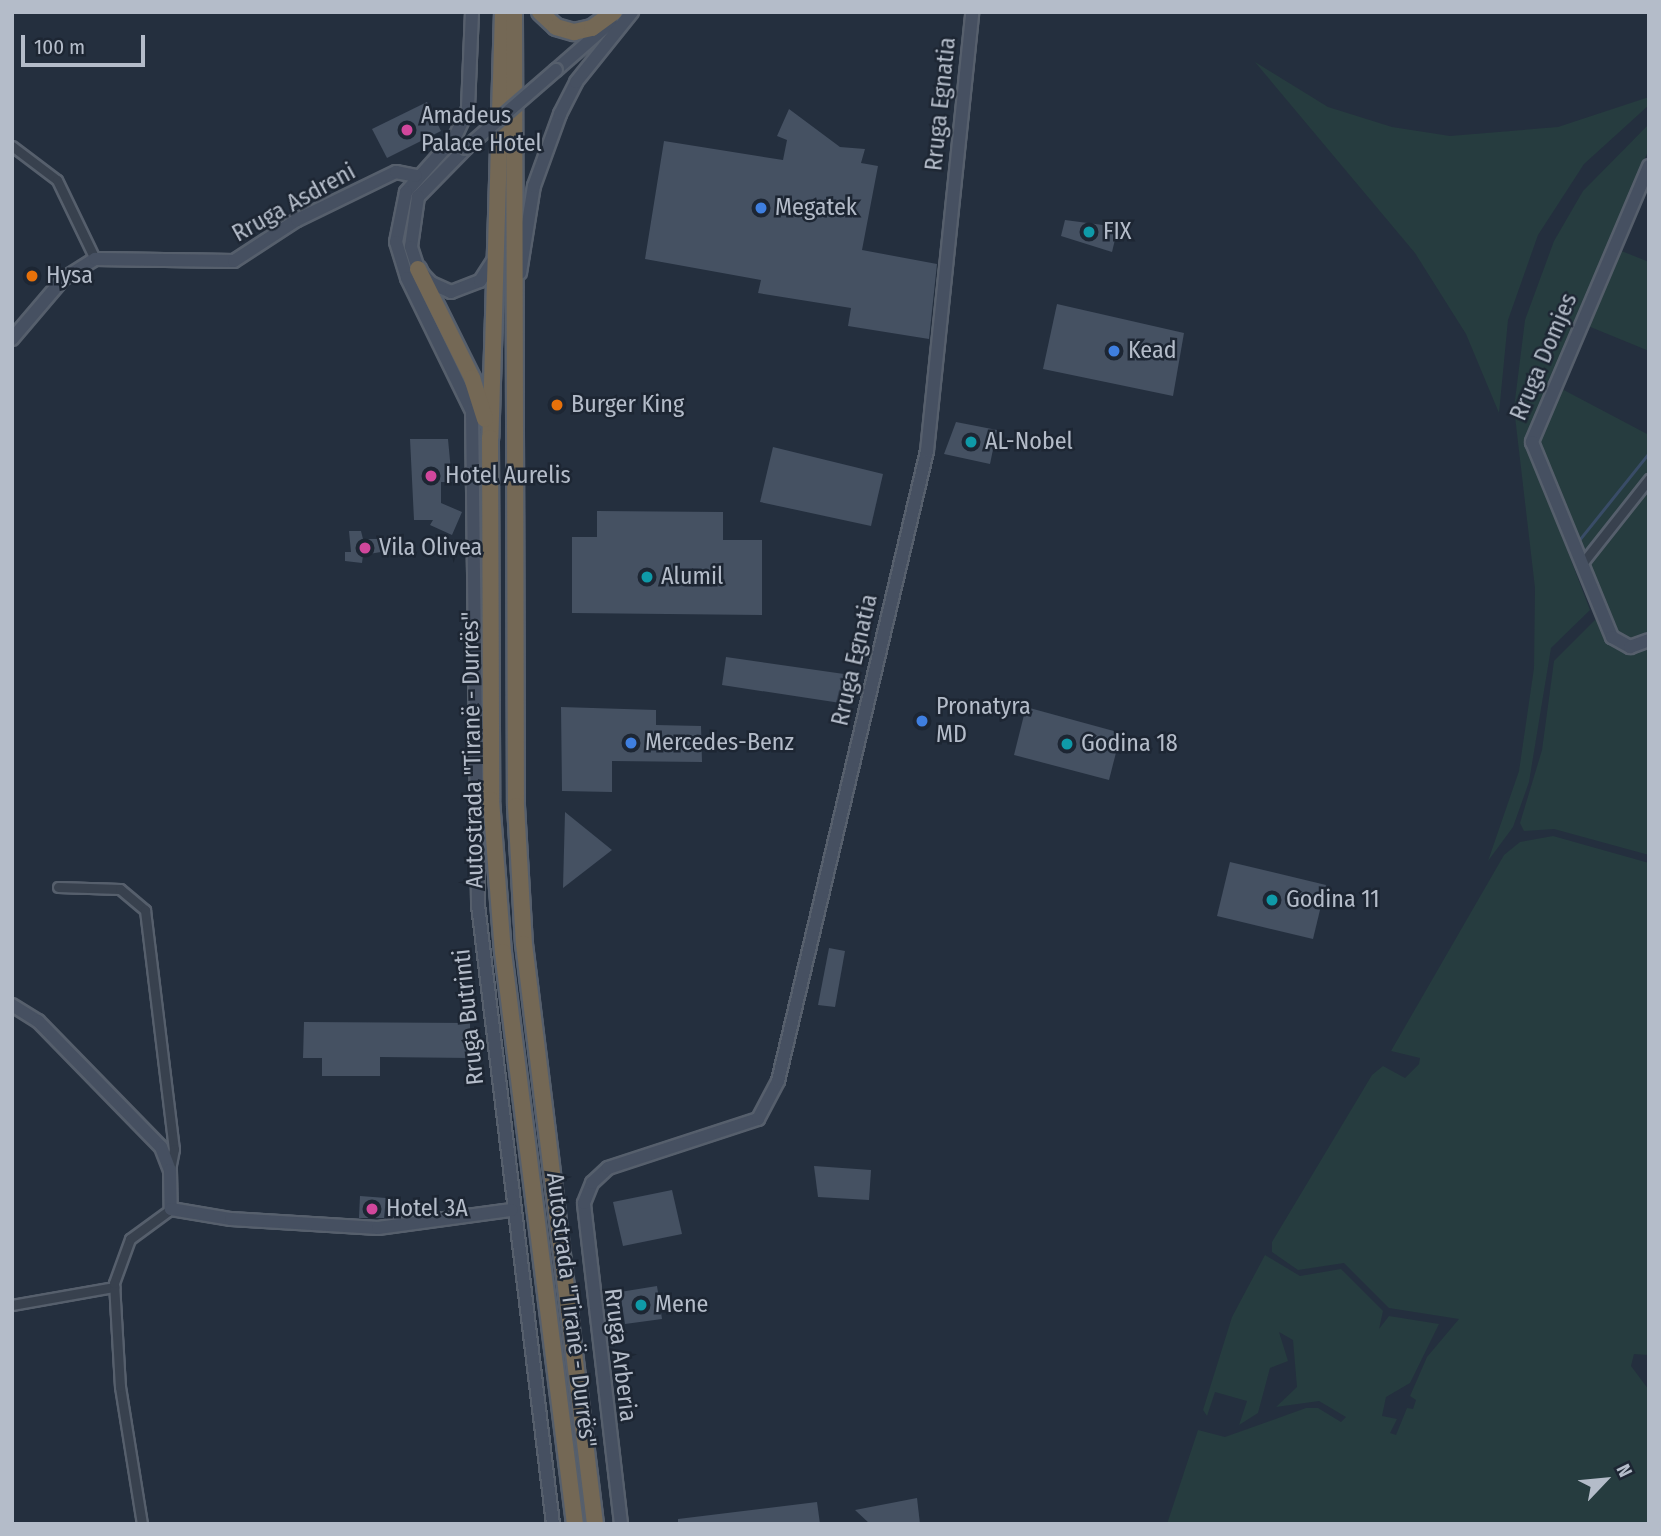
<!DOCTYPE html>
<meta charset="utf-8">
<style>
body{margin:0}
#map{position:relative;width:1661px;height:1536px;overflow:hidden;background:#242f3e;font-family:"Fira Sans Condensed",sans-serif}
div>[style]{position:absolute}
.green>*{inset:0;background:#263c3f}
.stream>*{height:2.5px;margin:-1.25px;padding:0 1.25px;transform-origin:1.25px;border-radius:1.25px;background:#394c67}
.building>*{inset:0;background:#455162}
.roads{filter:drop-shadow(2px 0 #565f6c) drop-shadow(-2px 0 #565f6c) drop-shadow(0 2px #565f6c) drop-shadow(0 -2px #565f6c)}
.street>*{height:9px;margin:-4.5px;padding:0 4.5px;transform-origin:4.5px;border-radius:4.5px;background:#38414e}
.secondary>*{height:12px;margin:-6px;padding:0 6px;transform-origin:6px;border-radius:6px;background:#465061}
.highway>*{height:16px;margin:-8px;padding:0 8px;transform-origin:8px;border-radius:8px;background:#746855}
.bridges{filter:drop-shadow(2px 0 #565f6c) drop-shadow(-2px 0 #565f6c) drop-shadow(0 2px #565f6c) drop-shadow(0 -2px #565f6c)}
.secondary-bridge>*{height:12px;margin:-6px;padding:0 6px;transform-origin:6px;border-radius:6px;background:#465061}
.dots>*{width:19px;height:19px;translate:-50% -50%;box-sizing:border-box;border:4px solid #1d2633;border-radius:50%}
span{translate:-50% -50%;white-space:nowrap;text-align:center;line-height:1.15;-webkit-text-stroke:5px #1d2633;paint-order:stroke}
.street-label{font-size:24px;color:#b4bcc9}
.poi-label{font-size:24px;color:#b4bcc9}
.left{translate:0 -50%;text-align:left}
.frame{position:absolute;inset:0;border:14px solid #b4bcc9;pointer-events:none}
.north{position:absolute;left:1570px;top:1445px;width:70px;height:70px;-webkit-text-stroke:5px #1d2633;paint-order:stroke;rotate:64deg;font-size:19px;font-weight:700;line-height:28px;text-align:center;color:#b4bcc9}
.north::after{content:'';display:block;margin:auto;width:24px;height:32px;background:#b4bcc9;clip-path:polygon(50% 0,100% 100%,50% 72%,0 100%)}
.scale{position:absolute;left:21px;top:35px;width:124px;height:32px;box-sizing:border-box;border:4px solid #b4bcc9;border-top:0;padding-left:9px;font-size:21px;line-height:24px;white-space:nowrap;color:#b4bcc9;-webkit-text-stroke:5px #1d2633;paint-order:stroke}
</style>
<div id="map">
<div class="green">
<i style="clip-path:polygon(1255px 62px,1328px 107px,1392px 127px,1450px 136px,1558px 127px,1649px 97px,1649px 105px,1584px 164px,1538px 235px,1508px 320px,1499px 413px,1466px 334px,1415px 253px)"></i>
<i style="clip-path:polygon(1649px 124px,1649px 149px,1528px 433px,1530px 452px,1590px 610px,1551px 648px,1529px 782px,1513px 827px,1488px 861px,1519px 771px,1534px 668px,1535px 588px,1514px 408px,1525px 320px,1554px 241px,1583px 191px)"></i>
<i style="clip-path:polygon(1619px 250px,1649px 262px,1649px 351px,1588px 326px)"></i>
<i style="clip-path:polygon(1560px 388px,1649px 435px,1649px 855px,1554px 829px,1524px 831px,1520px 823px,1542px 750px,1554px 661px,1598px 617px,1540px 443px)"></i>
<i style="clip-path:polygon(1553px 836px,1649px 863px,1649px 1355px,1634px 1354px,1631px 1366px,1649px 1390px,1649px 1524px,1167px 1524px,1198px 1430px,1225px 1437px,1306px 1408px,1318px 1408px,1341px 1422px,1346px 1417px,1319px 1401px,1276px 1407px,1297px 1387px,1293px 1340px,1279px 1332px,1288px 1361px,1270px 1368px,1258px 1413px,1239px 1425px,1247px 1401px,1215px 1392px,1207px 1416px,1203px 1410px,1232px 1317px,1265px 1255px,1300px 1276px,1341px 1269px,1383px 1311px,1379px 1329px,1389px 1316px,1439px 1324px,1410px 1383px,1386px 1397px,1382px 1416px,1397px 1419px,1390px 1433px,1396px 1435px,1407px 1408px,1413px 1409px,1416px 1400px,1410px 1396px,1427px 1357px,1459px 1319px,1389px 1308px,1344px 1263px,1298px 1270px,1272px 1252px,1272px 1242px,1372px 1075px,1383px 1066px,1405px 1078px,1419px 1064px,1420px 1058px,1391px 1051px,1504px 855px,1520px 842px)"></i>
</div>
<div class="stream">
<i style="left:1580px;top:539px;width:110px;rotate:-51.3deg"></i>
</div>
<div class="building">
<i style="clip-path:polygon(427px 102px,441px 131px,387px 158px,372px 129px)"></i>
<i style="clip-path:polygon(789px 109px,840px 147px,865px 149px,861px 163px,878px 166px,862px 250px,937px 264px,929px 339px,848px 326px,851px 308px,758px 293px,761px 280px,645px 259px,664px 141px,783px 160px,787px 140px,777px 136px)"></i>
<i style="clip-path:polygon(1065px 220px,1118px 227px,1112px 252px,1061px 236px)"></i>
<i style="clip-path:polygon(1057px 304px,1184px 333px,1173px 396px,1043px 369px)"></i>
<i style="clip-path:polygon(956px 422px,997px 430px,990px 464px,944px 454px)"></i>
<i style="clip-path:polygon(410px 439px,448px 439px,452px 482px,441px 482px,441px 503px,462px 512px,452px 535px,430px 525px,433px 520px,414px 520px)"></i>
<i style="clip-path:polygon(773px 447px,883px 474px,871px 526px,760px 502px)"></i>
<i style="clip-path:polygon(597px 511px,723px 512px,723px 540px,762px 540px,762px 615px,572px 613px,572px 537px,597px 537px)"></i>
<i style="clip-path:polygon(349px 531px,361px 531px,363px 539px,379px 539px,381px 552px,363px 555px,362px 563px,345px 561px,345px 552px,351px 552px)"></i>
<i style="clip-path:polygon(726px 657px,851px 675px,847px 704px,722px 685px)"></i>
<i style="clip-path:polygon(561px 707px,656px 710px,656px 725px,701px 726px,702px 762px,612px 761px,612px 792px,562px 791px)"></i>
<i style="clip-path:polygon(1026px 707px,1121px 733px,1109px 780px,1014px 755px)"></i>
<i style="clip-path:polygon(565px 812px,612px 850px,563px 888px)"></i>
<i style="clip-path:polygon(1230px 862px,1326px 885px,1313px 939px,1217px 916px)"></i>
<i style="clip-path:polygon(829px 948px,845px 951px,835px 1007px,818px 1005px)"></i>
<i style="clip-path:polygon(304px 1022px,470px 1023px,470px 1058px,380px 1057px,380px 1076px,322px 1076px,322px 1058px,303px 1058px)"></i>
<i style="clip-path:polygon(814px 1166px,871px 1170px,869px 1200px,818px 1197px)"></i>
<i style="clip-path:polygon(672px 1190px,682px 1234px,623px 1246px,613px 1202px)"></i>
<i style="clip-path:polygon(360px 1196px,386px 1198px,384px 1218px,359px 1218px)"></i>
<i style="clip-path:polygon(657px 1286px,662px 1319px,625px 1324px,620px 1292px)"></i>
<i style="clip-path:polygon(917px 1498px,920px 1524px,870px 1524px,855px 1510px)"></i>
<i style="clip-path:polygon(817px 1502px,820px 1524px,678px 1524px,678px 1519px)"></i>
</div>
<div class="roads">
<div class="street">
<i style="left:12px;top:146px;width:56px;rotate:37.1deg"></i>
<i style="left:57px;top:180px;width:88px;rotate:64.3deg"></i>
<i style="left:1581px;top:565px;width:110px;rotate:-51.7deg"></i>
<i style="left:58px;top:887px;width:62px;rotate:1.8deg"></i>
<i style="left:120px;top:889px;width:33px;rotate:40deg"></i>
<i style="left:145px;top:910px;width:241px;rotate:83.1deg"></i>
<i style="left:174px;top:1149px;width:21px;rotate:101deg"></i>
<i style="left:12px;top:1305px;width:104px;rotate:-10deg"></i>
<i style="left:142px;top:1524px;width:139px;rotate:-99.1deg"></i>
<i style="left:120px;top:1387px;width:104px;rotate:-93.3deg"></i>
<i style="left:114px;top:1283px;width:47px;rotate:-70deg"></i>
<i style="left:130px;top:1239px;width:51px;rotate:-36.2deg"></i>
</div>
<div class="secondary">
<i style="left:472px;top:12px;width:97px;rotate:92.4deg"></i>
<i style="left:468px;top:109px;width:31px;rotate:115deg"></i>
<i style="left:455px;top:137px;width:74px;rotate:131.7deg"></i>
<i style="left:406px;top:192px;width:51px;rotate:101.3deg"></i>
<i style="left:396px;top:242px;width:38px;rotate:73deg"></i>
<i style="left:407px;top:278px;width:148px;rotate:64deg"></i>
<i style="left:472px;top:411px;width:494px;rotate:89.3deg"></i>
<i style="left:478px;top:905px;width:624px;rotate:83.09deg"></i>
<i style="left:556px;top:70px;width:73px;rotate:-41.1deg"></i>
<i style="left:466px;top:148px;width:69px;rotate:134.4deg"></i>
<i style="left:418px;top:197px;width:50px;rotate:98deg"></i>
<i style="left:411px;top:247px;width:23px;rotate:72deg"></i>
<i style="left:418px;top:269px;width:19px;rotate:47deg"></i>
<i style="left:431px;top:283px;width:22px;rotate:24deg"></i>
<i style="left:451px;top:292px;width:31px;rotate:-21deg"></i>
<i style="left:480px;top:281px;width:24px;rotate:-57deg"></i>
<i style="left:1649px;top:166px;width:300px;rotate:113deg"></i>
<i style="left:1532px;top:442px;width:211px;rotate:67.7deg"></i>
<i style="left:1612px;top:637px;width:21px;rotate:29deg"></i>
<i style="left:1630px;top:647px;width:20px;rotate:-20deg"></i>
<i style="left:520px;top:273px;width:88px;rotate:-80.9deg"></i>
<i style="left:534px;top:186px;width:77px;rotate:-70.1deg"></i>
<i style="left:560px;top:114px;width:36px;rotate:-63deg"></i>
<i style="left:576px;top:82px;width:90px;rotate:-51.3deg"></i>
<i style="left:12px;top:339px;width:79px;rotate:-49.6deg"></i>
<i style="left:63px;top:279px;width:38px;rotate:-32deg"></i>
<i style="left:95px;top:259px;width:139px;rotate:0.8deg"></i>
<i style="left:234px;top:261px;width:75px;rotate:-33.1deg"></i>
<i style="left:297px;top:220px;width:110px;rotate:-25.9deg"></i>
<i style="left:396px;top:172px;width:20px;rotate:11deg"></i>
<i style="left:12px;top:1005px;width:31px;rotate:32deg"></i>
<i style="left:38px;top:1021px;width:176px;rotate:45.7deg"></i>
<i style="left:161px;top:1147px;width:25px;rotate:69deg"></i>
<i style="left:170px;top:1170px;width:39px;rotate:89deg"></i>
<i style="left:171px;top:1209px;width:61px;rotate:9.5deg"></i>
<i style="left:231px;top:1219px;width:147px;rotate:3.5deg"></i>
<i style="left:378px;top:1228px;width:135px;rotate:-7.7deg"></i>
<i style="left:621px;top:1524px;width:323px;rotate:-96.6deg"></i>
<i style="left:584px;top:1203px;width:22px;rotate:-68deg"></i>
<i style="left:592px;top:1183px;width:22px;rotate:-43deg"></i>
<i style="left:608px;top:1168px;width:158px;rotate:-18.1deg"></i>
<i style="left:758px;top:1119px;width:43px;rotate:-62.2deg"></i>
<i style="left:778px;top:1081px;width:647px;rotate:-76.69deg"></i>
<i style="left:927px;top:451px;width:441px;rotate:-84.1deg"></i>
</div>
<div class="highway">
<i style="left:503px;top:12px;width:426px;rotate:91.7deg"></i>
<i style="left:490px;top:438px;width:362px;rotate:89.8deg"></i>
<i style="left:491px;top:800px;width:152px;rotate:85.5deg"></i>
<i style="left:503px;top:952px;width:577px;rotate:82.83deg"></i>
<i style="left:514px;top:12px;width:794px;rotate:89.86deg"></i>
<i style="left:516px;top:806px;width:138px;rotate:86.7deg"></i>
<i style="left:524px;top:944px;width:584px;rotate:83.02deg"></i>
<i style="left:540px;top:12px;width:22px;rotate:43deg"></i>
<i style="left:556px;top:27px;width:19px;rotate:16deg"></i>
<i style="left:574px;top:32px;width:18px;rotate:-13deg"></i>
<i style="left:592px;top:28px;width:27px;rotate:-36deg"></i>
<i style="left:418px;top:269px;width:122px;rotate:63.6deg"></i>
<i style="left:472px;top:378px;width:43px;rotate:72.4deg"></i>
</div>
</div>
<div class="bridges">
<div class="secondary-bridge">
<i style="left:466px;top:148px;width:119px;rotate:-40.9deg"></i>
</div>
</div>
<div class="dots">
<i style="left:407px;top:130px;background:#d1479c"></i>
<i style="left:761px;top:208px;background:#3f7fe0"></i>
<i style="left:1089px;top:232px;background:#0f9aa8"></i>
<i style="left:32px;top:276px;background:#e8710a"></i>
<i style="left:1114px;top:351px;background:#3f7fe0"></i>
<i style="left:557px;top:405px;background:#e8710a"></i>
<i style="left:971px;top:442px;background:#0f9aa8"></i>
<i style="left:431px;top:476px;background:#d1479c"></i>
<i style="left:365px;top:548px;background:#d1479c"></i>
<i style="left:647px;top:577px;background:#0f9aa8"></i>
<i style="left:922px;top:721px;background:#3f7fe0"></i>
<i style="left:631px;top:743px;background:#3f7fe0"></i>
<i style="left:1067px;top:744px;background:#0f9aa8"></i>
<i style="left:1272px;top:900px;background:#0f9aa8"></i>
<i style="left:372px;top:1209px;background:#d1479c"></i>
<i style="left:641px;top:1305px;background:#0f9aa8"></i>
</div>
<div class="street-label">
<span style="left:941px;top:104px;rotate:-84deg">Rruga Egnatia</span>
<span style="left:294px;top:203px;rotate:-29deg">Rruga Asdreni</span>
<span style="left:1544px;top:357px;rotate:-67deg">Rruga Domjes</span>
<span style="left:855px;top:660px;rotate:-77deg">Rruga Egnatia</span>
<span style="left:473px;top:750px;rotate:-91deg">Autostrada "Tiranë - Durrës"</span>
<span style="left:469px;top:1017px;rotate:-96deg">Rruga Butrinti</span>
<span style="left:571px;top:1310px;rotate:83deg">Autostrada "Tiranë - Durrës"</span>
<span style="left:620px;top:1355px;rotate:83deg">Rruga Arberia</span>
</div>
<div class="poi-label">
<span class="left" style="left:421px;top:130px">Amadeus<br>Palace Hotel</span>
<span class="left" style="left:775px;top:208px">Megatek</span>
<span class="left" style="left:1103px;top:232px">FIX</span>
<span class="left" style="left:46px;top:276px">Hysa</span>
<span class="left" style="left:1128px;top:351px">Kead</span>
<span class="left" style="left:571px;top:405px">Burger King</span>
<span class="left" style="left:985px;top:442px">AL-Nobel</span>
<span class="left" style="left:445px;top:476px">Hotel Aurelis</span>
<span class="left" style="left:379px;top:548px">Vila Olivea</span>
<span class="left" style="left:661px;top:577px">Alumil</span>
<span class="left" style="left:936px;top:721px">Pronatyra<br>MD</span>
<span class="left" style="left:645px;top:743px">Mercedes-Benz</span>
<span class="left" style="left:1081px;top:744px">Godina 18</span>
<span class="left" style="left:1286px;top:900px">Godina 11</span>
<span class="left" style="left:386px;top:1209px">Hotel 3A</span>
<span class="left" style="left:655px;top:1305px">Mene</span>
</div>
<div class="frame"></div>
<div class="north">N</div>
<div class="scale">100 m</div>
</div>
